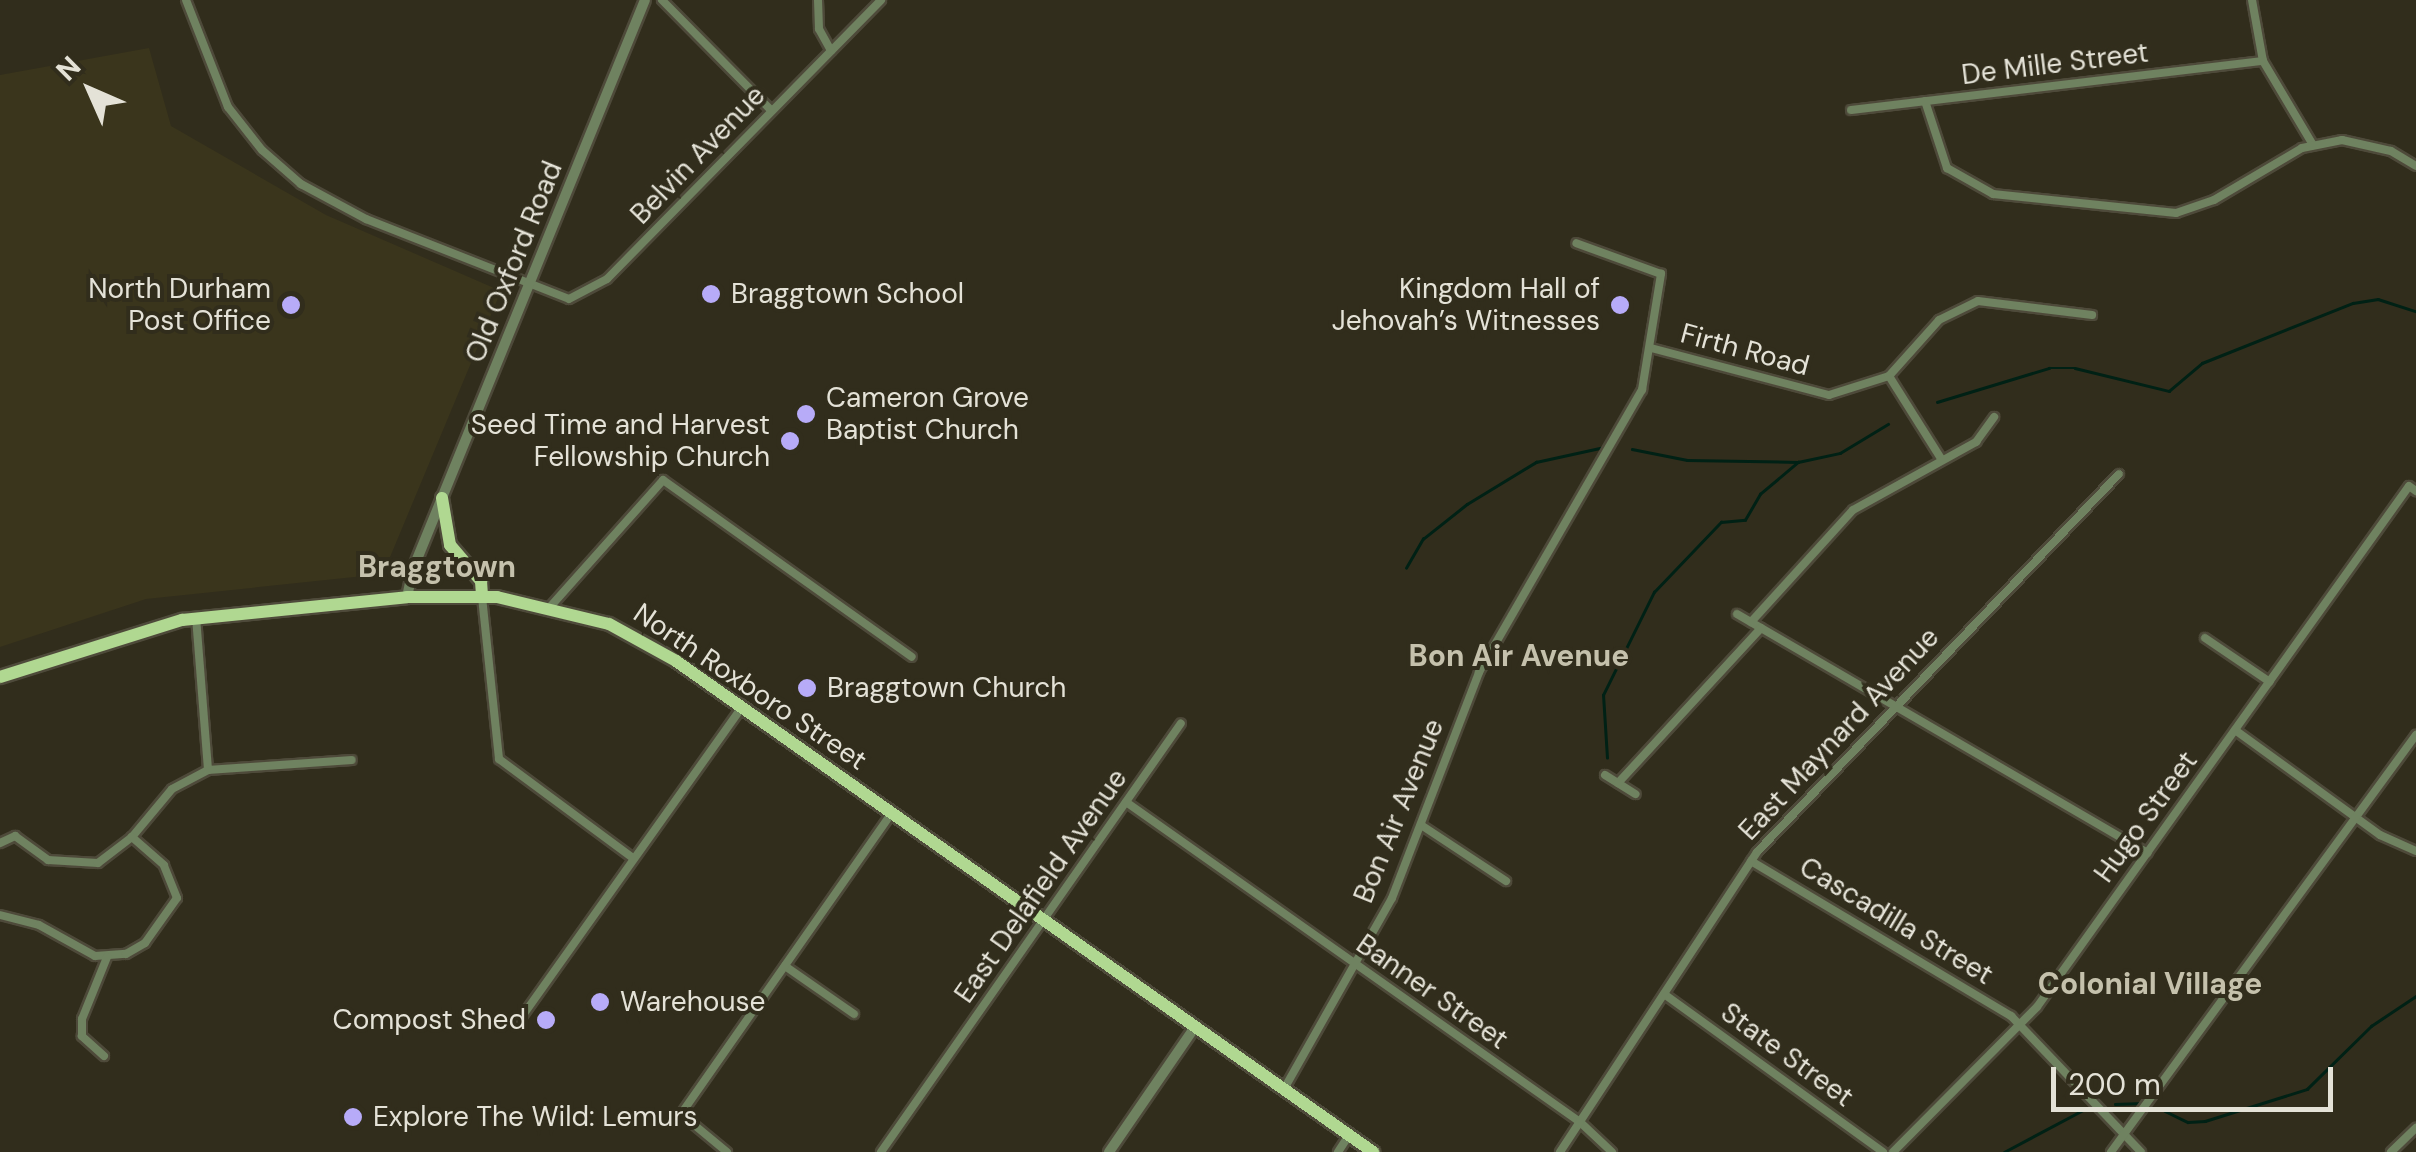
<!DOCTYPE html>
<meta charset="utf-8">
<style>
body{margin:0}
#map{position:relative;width:2416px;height:1152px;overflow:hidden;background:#312d1c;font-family:"DM Sans",sans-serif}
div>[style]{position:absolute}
.built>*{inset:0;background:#3a351c}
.stream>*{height:2.5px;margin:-1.25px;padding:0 1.25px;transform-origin:1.25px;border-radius:1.25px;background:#002115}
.roads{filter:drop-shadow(2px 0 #4e4a3a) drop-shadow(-2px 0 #4e4a3a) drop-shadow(0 2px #4e4a3a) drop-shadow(0 -2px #4e4a3a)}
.minor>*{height:8px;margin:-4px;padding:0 4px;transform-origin:4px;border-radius:4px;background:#6f8260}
.tertiary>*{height:10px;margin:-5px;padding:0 5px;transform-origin:5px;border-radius:5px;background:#6f8260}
.primary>*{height:12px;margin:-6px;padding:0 6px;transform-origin:6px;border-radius:6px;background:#b0d891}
.dots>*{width:28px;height:28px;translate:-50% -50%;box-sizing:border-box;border:5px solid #312d1c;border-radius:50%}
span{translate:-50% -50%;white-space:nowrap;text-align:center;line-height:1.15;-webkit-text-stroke:8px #312d1c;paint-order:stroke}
.street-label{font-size:28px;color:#e4e2d7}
.poi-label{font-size:28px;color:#e4e2d7}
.right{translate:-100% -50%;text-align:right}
.left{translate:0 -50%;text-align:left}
.neighbourhood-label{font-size:30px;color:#c5c1ac;font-weight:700}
.north{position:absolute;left:40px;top:40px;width:100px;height:100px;-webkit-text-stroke:8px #312d1c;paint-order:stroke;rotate:315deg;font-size:28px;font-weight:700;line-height:40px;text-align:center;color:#e4e2d7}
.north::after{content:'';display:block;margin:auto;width:35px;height:45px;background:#e4e2d7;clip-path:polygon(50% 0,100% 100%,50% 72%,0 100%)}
.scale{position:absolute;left:2051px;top:1067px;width:282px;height:45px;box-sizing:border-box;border:5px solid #e4e2d7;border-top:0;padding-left:12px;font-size:30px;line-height:35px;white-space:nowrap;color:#e4e2d7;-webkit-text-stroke:8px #312d1c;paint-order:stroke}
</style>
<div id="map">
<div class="built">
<i style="clip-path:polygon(149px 48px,171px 126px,326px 215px,501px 291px,383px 574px,146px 599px,0 647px,0 75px)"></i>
</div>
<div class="stream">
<i style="left:1937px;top:402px;width:117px;rotate:-16.9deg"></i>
<i style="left:2049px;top:368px;width:26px"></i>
<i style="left:2075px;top:368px;width:97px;rotate:13.7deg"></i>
<i style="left:2169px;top:391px;width:43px;rotate:-40.3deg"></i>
<i style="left:2202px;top:363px;width:162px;rotate:-21.7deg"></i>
<i style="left:2353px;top:303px;width:25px;rotate:-9deg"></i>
<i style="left:2378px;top:299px;width:40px;rotate:18deg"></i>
<i style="left:1632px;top:449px;width:56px;rotate:11.3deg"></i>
<i style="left:1687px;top:460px;width:111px;rotate:1deg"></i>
<i style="left:1798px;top:462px;width:43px;rotate:-12.1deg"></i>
<i style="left:1840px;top:453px;width:56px;rotate:-31.1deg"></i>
<i style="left:1406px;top:568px;width:34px;rotate:-60deg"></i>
<i style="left:1423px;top:539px;width:56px;rotate:-38.5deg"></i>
<i style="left:1467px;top:504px;width:81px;rotate:-31.3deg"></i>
<i style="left:1536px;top:462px;width:66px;rotate:-12.3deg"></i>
<i style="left:1607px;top:758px;width:63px;rotate:-93.6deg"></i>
<i style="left:1603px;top:695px;width:115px;rotate:-63.7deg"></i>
<i style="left:1654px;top:592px;width:97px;rotate:-46.3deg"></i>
<i style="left:1721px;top:522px;width:24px;rotate:-5deg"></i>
<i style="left:1745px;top:520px;width:30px;rotate:-60deg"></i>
<i style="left:1760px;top:494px;width:50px;rotate:-40.1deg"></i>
<i style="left:2115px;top:1104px;width:28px;rotate:-2deg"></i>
<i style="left:2165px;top:1111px;width:25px;rotate:26deg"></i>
<i style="left:2188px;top:1122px;width:17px;rotate:-3deg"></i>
<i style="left:2205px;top:1121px;width:107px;rotate:-17.4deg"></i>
<i style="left:2307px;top:1089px;width:90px;rotate:-44.5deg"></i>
<i style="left:2371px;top:1026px;width:54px;rotate:-33.7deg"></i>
<i style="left:2004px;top:1152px;width:89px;rotate:-28deg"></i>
</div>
<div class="roads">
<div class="minor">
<i style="left:186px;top:0;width:115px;rotate:68.6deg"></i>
<i style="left:228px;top:107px;width:55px;rotate:51.7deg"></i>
<i style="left:262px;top:150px;width:52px;rotate:41.1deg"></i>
<i style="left:301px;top:184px;width:74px;rotate:28.3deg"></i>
<i style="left:366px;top:219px;width:218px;rotate:21.5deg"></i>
<i style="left:569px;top:299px;width:43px;rotate:-27.8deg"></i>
<i style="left:607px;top:279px;width:391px;rotate:-45.5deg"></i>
<i style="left:662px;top:0;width:156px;rotate:45.3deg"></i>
<i style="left:818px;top:0;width:29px;rotate:88deg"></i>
<i style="left:819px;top:29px;width:25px;rotate:61deg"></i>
<i style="left:2252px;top:0;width:62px;rotate:79.8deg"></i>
<i style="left:2263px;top:61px;width:98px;rotate:59.2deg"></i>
<i style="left:1925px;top:101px;width:71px;rotate:71.8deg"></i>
<i style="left:1947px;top:168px;width:53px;rotate:29.5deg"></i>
<i style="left:1993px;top:194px;width:184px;rotate:5.9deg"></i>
<i style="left:2176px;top:213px;width:40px;rotate:-18.9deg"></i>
<i style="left:2214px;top:200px;width:102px;rotate:-30.6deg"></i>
<i style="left:2302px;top:148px;width:41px;rotate:-11.3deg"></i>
<i style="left:2342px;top:140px;width:50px;rotate:12.7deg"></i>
<i style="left:2391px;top:151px;width:29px;rotate:31deg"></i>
<i style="left:1851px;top:110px;width:415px;rotate:-6.8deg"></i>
<i style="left:1651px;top:348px;width:184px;rotate:14.8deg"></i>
<i style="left:1829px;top:395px;width:63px;rotate:-17.6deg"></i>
<i style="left:1889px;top:376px;width:75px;rotate:-48.2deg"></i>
<i style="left:1939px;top:320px;width:43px;rotate:-26deg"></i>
<i style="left:1978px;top:301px;width:115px;rotate:7deg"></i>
<i style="left:1889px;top:376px;width:99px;rotate:57.8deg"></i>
<i style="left:482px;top:597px;width:163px;rotate:84deg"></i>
<i style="left:499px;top:759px;width:167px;rotate:36.5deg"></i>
<i style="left:550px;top:607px;width:170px;rotate:-48.3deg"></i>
<i style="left:663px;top:480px;width:305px;rotate:35.4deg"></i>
<i style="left:1737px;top:614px;width:475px;rotate:30.2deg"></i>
<i style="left:196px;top:617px;width:153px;rotate:85.5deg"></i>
<i style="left:1751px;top:622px;width:151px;rotate:-47.7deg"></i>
<i style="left:1853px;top:510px;width:141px;rotate:-28.9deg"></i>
<i style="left:1976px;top:442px;width:31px;rotate:-54deg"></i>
<i style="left:2205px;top:638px;width:78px;rotate:34.1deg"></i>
<i style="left:2235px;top:730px;width:179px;rotate:35.9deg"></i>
<i style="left:2380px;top:835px;width:39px;rotate:24deg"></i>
<i style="left:1605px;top:775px;width:36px;rotate:32deg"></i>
<i style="left:1618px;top:783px;width:211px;rotate:-47.3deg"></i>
<i style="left:1126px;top:802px;width:555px;rotate:35.18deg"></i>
<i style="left:1580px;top:1122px;width:44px;rotate:43.2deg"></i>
<i style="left:1421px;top:825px;width:102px;rotate:33.4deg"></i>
<i style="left:0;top:843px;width:17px;rotate:-25deg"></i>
<i style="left:15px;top:836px;width:41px;rotate:36deg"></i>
<i style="left:48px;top:860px;width:50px;rotate:3.4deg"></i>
<i style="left:98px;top:863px;width:43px;rotate:-37.4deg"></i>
<i style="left:132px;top:837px;width:62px;rotate:-50.2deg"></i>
<i style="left:172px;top:789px;width:41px;rotate:-27.8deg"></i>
<i style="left:208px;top:770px;width:144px;rotate:-4deg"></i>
<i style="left:1751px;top:861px;width:303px;rotate:30.8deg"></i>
<i style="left:2011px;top:1016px;width:188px;rotate:46.3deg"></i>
<i style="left:0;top:915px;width:40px;rotate:14.4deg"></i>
<i style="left:39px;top:925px;width:64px;rotate:29deg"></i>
<i style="left:95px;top:956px;width:31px;rotate:-4deg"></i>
<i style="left:126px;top:954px;width:22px;rotate:-30deg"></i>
<i style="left:145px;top:943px;width:55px;rotate:-54.6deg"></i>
<i style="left:177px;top:898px;width:35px;rotate:-112deg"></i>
<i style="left:164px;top:865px;width:43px;rotate:-138.8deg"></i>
<i style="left:785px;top:966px;width:84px;rotate:34.8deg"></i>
<i style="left:1664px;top:994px;width:270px;rotate:35.8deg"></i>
<i style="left:521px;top:1018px;width:382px;rotate:-54.6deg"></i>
<i style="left:104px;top:1056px;width:30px;rotate:-138deg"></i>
<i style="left:82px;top:1036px;width:17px;rotate:-90deg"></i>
<i style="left:82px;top:1019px;width:67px;rotate:-68deg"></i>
<i style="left:1284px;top:1089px;width:219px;rotate:-60.5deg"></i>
<i style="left:1392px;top:898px;width:242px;rotate:-68.9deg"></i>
<i style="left:1479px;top:672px;width:326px;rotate:-60deg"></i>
<i style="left:1642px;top:390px;width:118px;rotate:-80.7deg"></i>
<i style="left:1661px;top:274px;width:90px;rotate:-160deg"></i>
<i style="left:727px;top:1152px;width:60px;rotate:-140.4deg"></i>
<i style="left:681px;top:1114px;width:368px;rotate:-55deg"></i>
<i style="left:881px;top:1152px;width:523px;rotate:-55.03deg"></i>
<i style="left:1338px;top:1152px;width:20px;rotate:-57deg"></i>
<i style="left:1560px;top:1152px;width:359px;rotate:-56.7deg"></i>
<i style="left:1757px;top:852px;width:523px;rotate:-46.24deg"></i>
<i style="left:1893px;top:1152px;width:204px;rotate:-45.2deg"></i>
<i style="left:2037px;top:1007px;width:640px;rotate:-54.47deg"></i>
<i style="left:2409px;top:486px;width:9px;rotate:36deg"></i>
<i style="left:2111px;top:1152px;width:517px;rotate:-53.82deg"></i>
<i style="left:2391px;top:1152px;width:35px;rotate:-44deg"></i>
</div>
<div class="tertiary">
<i style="left:407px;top:597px;width:29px;rotate:-78deg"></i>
<i style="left:413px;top:569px;width:614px;rotate:-67.82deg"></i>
<i style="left:1109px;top:1152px;width:152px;rotate:-55.5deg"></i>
</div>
<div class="primary">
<i style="left:442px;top:498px;width:48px;rotate:80.3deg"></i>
<i style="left:450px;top:545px;width:48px;rotate:49.3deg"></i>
<i style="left:481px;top:581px;width:14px;rotate:86deg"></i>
<i style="left:0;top:677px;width:191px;rotate:-17.4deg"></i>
<i style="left:182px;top:620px;width:226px;rotate:-5.8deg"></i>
<i style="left:407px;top:597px;width:90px"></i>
<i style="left:497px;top:597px;width:115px;rotate:13.6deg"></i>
<i style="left:609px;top:624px;width:77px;rotate:28.9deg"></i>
<i style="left:676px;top:661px;width:853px;rotate:35.16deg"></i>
</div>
</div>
<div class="dots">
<i style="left:711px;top:294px;background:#b7abf8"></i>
<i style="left:291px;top:305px;background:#b7abf8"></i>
<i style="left:1620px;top:305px;background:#b7abf8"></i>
<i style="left:806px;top:414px;background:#b7abf8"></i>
<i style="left:790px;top:441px;background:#b7abf8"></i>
<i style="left:807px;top:688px;background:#b7abf8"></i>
<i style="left:600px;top:1002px;background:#b7abf8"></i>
<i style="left:546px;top:1020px;background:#b7abf8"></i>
<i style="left:353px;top:1117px;background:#b7abf8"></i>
</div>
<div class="street-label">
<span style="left:2055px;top:64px;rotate:-7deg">De Mille Street</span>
<span style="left:698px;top:155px;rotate:-46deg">Belvin Avenue</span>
<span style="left:514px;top:262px;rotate:-68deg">Old Oxford Road</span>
<span style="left:1745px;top:350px;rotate:15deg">Firth Road</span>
<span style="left:750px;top:687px;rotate:34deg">North Roxboro Street</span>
<span style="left:1839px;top:734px;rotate:-47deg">East Maynard Avenue</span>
<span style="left:1399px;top:811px;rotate:-68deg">Bon Air Avenue</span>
<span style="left:2146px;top:817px;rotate:-54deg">Hugo Street</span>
<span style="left:1041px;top:886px;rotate:-55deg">East Delafield Avenue</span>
<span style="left:1896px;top:921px;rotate:31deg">Cascadilla Street</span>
<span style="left:1432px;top:992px;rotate:35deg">Banner Street</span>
<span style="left:1787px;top:1055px;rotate:36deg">State Street</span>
</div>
<div class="poi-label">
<span class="right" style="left:271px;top:305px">North Durham<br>Post Office</span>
<span class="right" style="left:1600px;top:305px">Kingdom Hall of<br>Jehovah’s Witnesses</span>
<span class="left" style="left:731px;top:294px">Braggtown School</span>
<span class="left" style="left:826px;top:414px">Cameron Grove<br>Baptist Church</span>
<span class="right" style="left:770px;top:441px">Seed Time and Harvest<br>Fellowship Church</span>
<span class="left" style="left:827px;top:688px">Braggtown Church</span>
<span class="left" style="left:620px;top:1002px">Warehouse</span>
<span class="right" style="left:526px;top:1020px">Compost Shed</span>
<span class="left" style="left:373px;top:1117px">Explore The Wild: Lemurs</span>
</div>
<div class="neighbourhood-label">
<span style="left:437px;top:567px">Braggtown</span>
<span style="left:1519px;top:656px">Bon Air Avenue</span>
<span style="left:2150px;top:984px">Colonial Village</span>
</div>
<div class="north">N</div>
<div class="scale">200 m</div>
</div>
